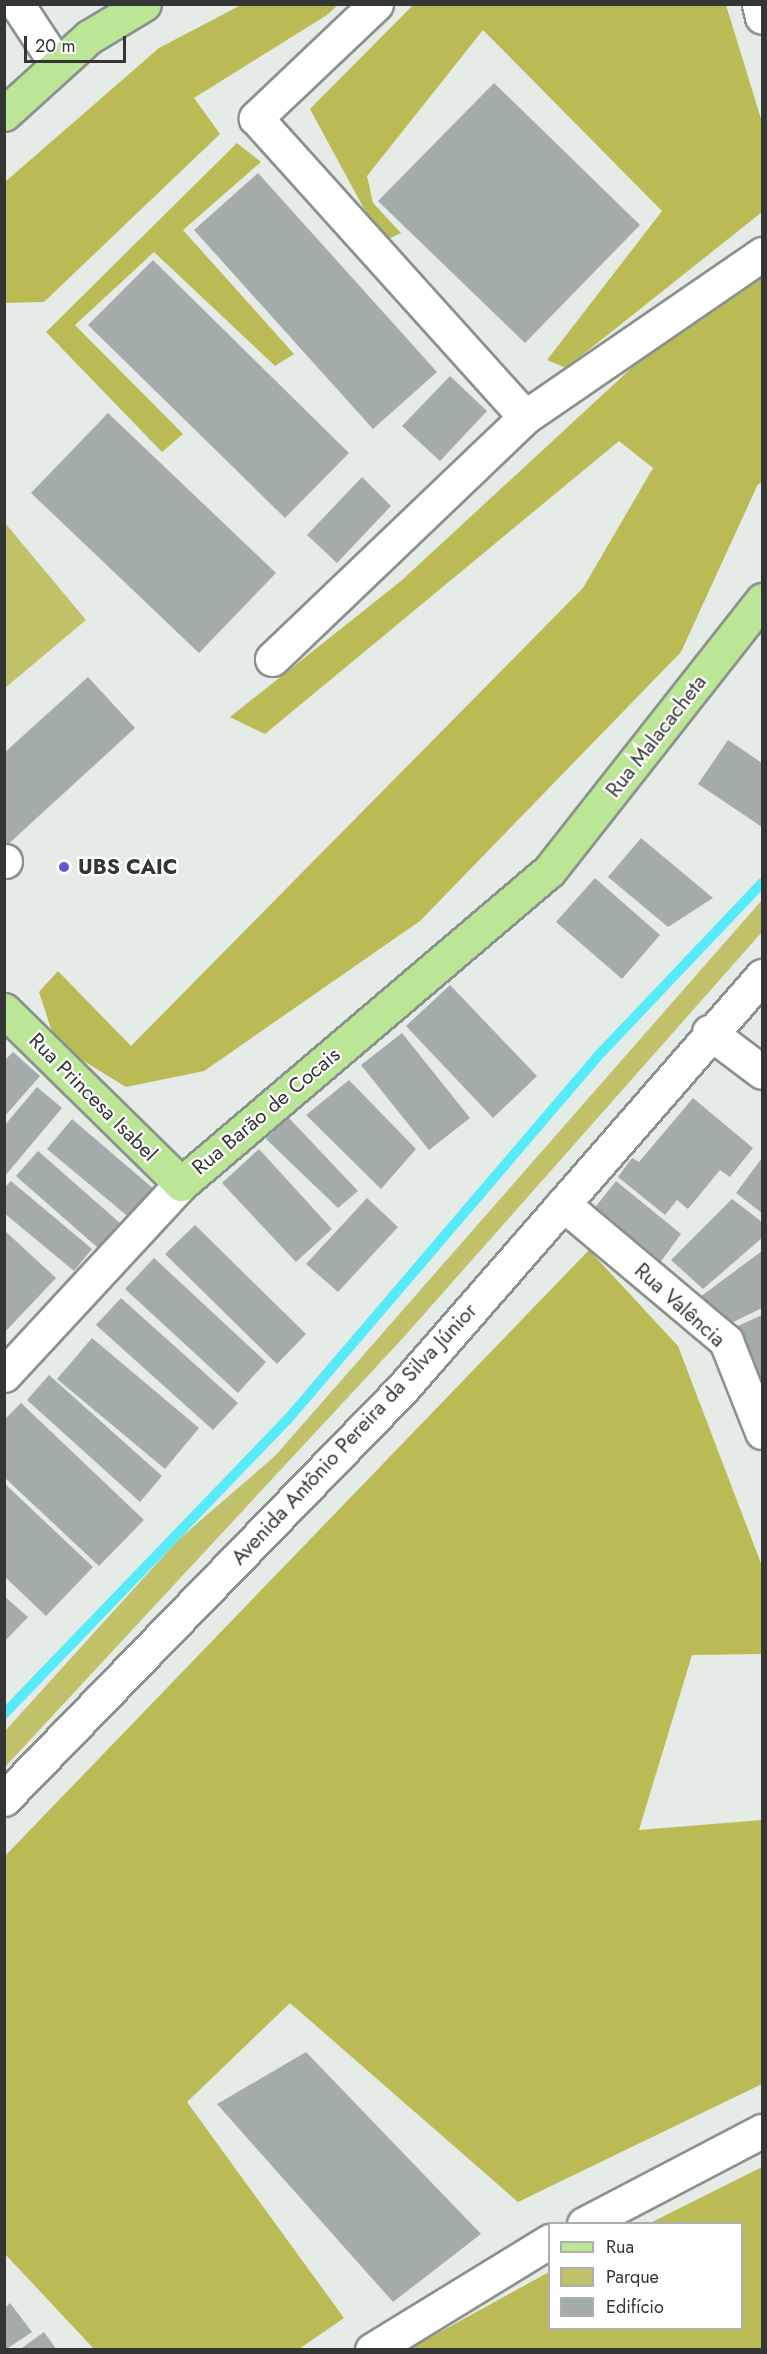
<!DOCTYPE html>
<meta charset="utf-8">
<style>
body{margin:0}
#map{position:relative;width:767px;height:2354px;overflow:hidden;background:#e5ece7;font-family:Jost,sans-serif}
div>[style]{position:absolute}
.green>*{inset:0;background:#c1c169}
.forest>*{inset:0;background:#bb5}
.stream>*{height:10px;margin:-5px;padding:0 5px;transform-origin:5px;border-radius:5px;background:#57eaf9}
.building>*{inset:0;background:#a3acaa}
.roads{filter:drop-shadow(2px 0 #8b928d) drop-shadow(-2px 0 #8b928d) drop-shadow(0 2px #8b928d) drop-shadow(0 -2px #8b928d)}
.minor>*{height:33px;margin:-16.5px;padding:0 16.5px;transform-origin:16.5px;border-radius:16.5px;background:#fff}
.major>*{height:33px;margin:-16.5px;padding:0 16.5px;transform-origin:16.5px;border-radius:16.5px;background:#bbe695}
.dots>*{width:16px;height:16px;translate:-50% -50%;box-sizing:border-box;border:3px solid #fff;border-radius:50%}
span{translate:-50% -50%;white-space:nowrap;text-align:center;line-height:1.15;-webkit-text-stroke:4.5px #fff;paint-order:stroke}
.street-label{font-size:21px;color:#333634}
.poi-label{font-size:21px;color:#333634;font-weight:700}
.left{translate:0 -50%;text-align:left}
.frame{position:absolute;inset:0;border:6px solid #333634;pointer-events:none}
.legend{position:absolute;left:548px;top:2222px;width:195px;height:108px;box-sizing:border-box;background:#fff;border:2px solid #adafae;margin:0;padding:8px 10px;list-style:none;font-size:18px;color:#333634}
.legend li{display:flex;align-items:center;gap:12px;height:30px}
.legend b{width:30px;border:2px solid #adafae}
.scale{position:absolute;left:24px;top:36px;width:102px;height:27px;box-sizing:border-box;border:3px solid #333634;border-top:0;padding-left:8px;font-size:18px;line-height:21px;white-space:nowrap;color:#333634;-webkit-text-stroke:4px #fff;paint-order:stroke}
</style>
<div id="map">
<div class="green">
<i style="clip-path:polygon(5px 523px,86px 620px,5px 688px,4px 688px)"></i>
<i style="clip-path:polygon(762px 900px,762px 932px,402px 1339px,5px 1767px,5px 1731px,178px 1540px,275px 1456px)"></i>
</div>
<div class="forest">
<i style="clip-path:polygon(241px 5px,338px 5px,327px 15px,194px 98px,220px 134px,44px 302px,5px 303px,5px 182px,159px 48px)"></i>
<i style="clip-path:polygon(413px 5px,726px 5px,762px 122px,762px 212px,566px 368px,547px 360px,662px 211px,483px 30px,367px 176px,373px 203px,401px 233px,382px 242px,310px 109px)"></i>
<i style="clip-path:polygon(237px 143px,261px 162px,183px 230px,294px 354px,275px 366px,154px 252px,75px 325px,183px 434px,162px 452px,46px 332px)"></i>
<i style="clip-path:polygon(762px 271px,762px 483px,758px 484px,681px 652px,420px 921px,204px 1071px,126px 1087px,56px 1044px,39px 992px,58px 971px,131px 1046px,583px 588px,653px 468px,619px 441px,265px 734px,230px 717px,401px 581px,638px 362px,731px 289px)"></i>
<i style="clip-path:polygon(589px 1250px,678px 1346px,762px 1566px,762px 1654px,692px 1655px,639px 1830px,762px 1820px,762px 2084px,518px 2202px,290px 2003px,187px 2102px,344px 2318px,299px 2349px,94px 2349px,5px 2254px,5px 1856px)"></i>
<i style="clip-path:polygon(762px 2167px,762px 2349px,409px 2349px,549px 2272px,550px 2328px,742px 2328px,742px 2224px,650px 2223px)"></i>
</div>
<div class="stream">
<i style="left:4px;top:1714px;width:409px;rotate:-46.1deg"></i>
<i style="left:288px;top:1419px;width:475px;rotate:-49.5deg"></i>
<i style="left:596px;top:1058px;width:241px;rotate:-46.5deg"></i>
</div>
<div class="building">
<i style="clip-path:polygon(494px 83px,640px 225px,525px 343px,378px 201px)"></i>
<i style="clip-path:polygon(258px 173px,437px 372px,373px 429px,194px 230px)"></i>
<i style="clip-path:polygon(153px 260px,349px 453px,285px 518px,88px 325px)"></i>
<i style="clip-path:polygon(450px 376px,487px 411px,440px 461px,402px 426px)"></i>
<i style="clip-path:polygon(108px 413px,276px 573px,199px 653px,31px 493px)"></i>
<i style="clip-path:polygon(362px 477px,391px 506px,337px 563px,307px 535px)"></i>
<i style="clip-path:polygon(88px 677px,135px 728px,4px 848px,4px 753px)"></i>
<i style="clip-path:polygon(728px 740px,762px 763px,762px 827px,698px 784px)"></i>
<i style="clip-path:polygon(641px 838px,713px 898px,668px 927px,608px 877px)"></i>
<i style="clip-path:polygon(595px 878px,660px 935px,622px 979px,556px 922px)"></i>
<i style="clip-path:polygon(450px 985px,537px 1076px,493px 1118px,406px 1026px)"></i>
<i style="clip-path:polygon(402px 1033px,470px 1118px,429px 1150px,361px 1065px)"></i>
<i style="clip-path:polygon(13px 1052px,40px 1076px,4px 1117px,4px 1061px)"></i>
<i style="clip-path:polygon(349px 1080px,416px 1149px,381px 1189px,306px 1115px)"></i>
<i style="clip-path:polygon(37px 1087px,62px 1108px,4px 1177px,4px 1126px)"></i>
<i style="clip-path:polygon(693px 1098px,753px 1148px,730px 1177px,720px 1170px,688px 1209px,677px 1200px,665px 1215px,618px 1177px,632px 1158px,639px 1162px)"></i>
<i style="clip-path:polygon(288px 1117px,358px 1191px,338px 1208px,266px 1139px)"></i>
<i style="clip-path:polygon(72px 1119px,155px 1190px,131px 1219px,47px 1149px)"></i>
<i style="clip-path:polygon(259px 1149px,332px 1229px,296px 1262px,222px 1183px)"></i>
<i style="clip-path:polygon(38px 1151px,120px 1223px,98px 1248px,16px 1176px)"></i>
<i style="clip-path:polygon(762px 1158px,762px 1213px,736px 1193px)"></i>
<i style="clip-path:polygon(11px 1181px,92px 1249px,74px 1271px,4px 1213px,4px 1188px)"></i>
<i style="clip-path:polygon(616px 1181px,681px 1234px,659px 1264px,593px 1210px)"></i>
<i style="clip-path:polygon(367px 1198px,398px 1227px,338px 1292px,306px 1264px)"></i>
<i style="clip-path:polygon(732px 1199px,762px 1222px,762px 1238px,703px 1289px,671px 1260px)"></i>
<i style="clip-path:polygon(195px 1225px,306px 1334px,277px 1364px,165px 1254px)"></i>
<i style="clip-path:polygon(4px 1230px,56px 1278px,4px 1333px)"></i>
<i style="clip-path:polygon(762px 1251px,762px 1308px,721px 1328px,700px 1297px)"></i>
<i style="clip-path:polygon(154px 1258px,266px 1362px,238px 1393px,125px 1289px)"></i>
<i style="clip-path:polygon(121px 1298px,238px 1403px,213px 1430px,96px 1325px)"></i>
<i style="clip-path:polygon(762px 1315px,762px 1382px,738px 1326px)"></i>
<i style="clip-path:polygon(92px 1338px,199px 1428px,165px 1469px,57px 1379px)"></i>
<i style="clip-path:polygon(49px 1375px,162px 1476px,140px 1502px,27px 1400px)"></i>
<i style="clip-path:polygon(21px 1403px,144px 1520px,99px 1566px,4px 1477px,4px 1420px)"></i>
<i style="clip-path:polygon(4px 1483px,93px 1567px,46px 1616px,4px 1576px)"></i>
<i style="clip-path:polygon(4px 1596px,28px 1617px,4px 1642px)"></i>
<i style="clip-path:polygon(306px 2052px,481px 2234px,393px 2302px,217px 2104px)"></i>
<i style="clip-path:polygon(10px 2303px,32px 2332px,5px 2350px,5px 2308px)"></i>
<i style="clip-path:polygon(44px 2332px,57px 2350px,19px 2350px)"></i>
</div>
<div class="roads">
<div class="minor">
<i style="left:17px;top:4px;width:73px;rotate:56.7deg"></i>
<i style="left:376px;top:4px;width:166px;rotate:136.5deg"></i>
<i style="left:256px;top:118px;width:402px;rotate:48deg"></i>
<i style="left:759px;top:4px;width:13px;rotate:77deg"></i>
<i style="left:272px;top:659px;width:350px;rotate:-43.7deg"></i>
<i style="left:525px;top:417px;width:288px;rotate:-34.5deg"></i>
<i style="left:4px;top:861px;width:1px"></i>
<i style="left:709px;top:1032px;width:66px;rotate:37deg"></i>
<i style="left:563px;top:1204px;width:213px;rotate:40deg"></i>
<i style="left:726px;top:1341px;width:98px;rotate:68.4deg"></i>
<i style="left:4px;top:1375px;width:260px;rotate:-47.2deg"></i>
<i style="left:4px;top:1799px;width:571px;rotate:-45.85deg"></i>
<i style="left:402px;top:1389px;width:548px;rotate:-48.92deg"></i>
<i style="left:584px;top:2224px;width:201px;rotate:-27.6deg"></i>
<i style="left:372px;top:2350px;width:209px;rotate:-31.5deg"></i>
</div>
<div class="major">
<i style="left:4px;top:114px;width:115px;rotate:-42.2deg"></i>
<i style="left:89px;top:37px;width:64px;rotate:-31deg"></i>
<i style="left:4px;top:1010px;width:248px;rotate:44.5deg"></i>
<i style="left:181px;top:1184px;width:483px;rotate:-40.4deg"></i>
<i style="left:549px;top:871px;width:345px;rotate:-51.8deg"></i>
</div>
</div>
<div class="dots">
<i style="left:64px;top:867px;background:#5659d0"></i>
</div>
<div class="street-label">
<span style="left:656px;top:736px;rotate:-52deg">Rua Malacacheta</span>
<span style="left:93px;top:1097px;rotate:45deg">Rua Princesa Isabel</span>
<span style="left:266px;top:1111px;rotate:-40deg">Rua Barão de Cocais</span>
<span style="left:680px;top:1305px;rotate:42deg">Rua Valência</span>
<span style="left:354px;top:1434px;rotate:-47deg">Avenida Antônio Pereira da Silva Júnior</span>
</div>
<div class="poi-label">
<span class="left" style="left:78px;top:867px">UBS CAIC</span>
</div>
<div class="frame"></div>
<ul class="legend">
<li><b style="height:8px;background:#bbe695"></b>Rua</li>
<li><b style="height:16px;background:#c1c169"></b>Parque</li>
<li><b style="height:16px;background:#a3acaa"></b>Edifício</li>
</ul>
<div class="scale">20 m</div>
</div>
